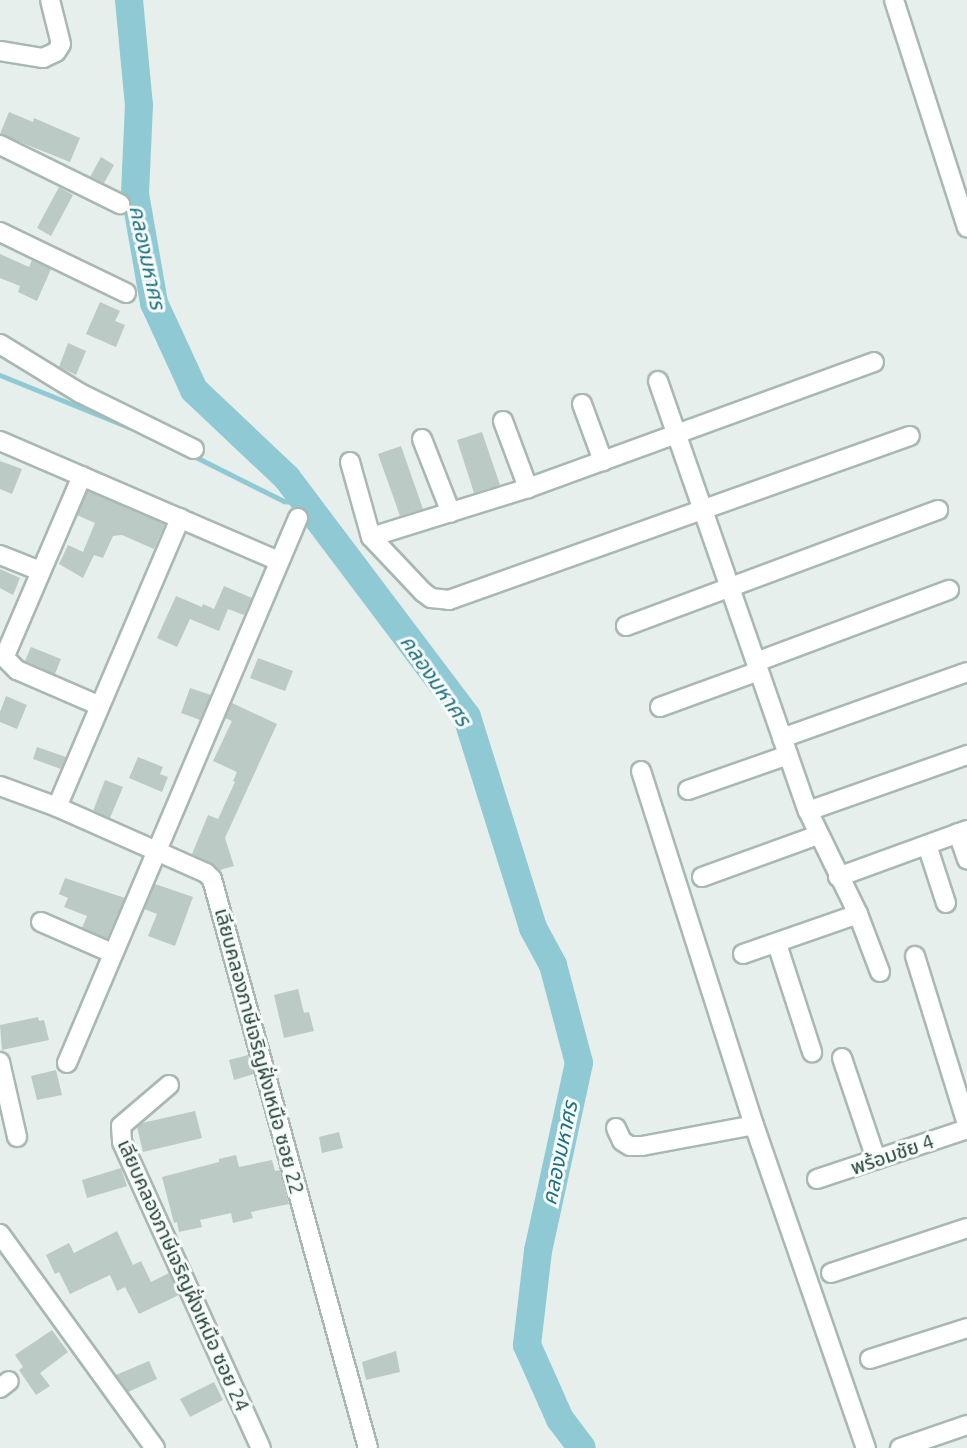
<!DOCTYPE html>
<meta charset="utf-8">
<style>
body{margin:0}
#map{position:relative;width:967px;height:1448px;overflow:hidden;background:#e6efeb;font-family:Ubuntu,"Noto Sans Thai",sans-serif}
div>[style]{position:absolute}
.stream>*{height:4.5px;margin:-2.25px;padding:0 2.25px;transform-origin:2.25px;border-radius:2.25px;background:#8ec9d4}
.river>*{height:28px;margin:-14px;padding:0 14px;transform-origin:14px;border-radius:14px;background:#8ec9d4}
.building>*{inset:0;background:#bbcac4}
.roads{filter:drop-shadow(2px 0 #a8b8b2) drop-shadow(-2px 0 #a8b8b2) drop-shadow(0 2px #a8b8b2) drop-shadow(0 -2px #a8b8b2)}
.minor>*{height:18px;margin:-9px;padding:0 9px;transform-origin:9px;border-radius:9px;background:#fff}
span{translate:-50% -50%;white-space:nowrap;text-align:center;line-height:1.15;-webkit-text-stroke:6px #f7fbf9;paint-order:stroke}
.street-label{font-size:20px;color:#24423a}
.water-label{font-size:21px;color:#1c6f80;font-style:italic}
</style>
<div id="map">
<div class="stream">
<i style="left:0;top:375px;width:139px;rotate:22deg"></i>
<i style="left:192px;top:455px;width:103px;rotate:26.6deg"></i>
<i style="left:284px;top:501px;width:23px;rotate:7deg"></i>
</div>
<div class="river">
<i style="left:129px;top:0;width:105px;rotate:84.6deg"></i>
<i style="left:139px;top:105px;width:89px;rotate:92.6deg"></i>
<i style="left:135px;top:194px;width:111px;rotate:80.1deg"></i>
<i style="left:154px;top:303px;width:96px;rotate:65.3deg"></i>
<i style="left:194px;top:390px;width:128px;rotate:43.4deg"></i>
<i style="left:287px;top:478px;width:299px;rotate:53deg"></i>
<i style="left:467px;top:717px;width:221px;rotate:72.6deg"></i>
<i style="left:533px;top:928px;width:42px;rotate:61.6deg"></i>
<i style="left:553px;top:965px;width:101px;rotate:75.1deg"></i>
<i style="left:579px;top:1063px;width:192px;rotate:102.3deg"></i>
<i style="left:538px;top:1251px;width:95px;rotate:96.7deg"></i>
<i style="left:527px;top:1345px;width:81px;rotate:66deg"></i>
<i style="left:560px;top:1419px;width:36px;rotate:53deg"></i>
</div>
<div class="building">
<i style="clip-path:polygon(9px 112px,33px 122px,34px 118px,80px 138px,70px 162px,0 134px)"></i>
<i style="clip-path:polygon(101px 157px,114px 165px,104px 183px,90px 177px)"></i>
<i style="clip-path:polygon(59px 187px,73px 195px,51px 236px,37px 228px)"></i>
<i style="clip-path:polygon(0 254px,29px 267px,32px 260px,51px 269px,37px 301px,18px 292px,20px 286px,0 278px)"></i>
<i style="clip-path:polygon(100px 302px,120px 311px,115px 321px,125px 325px,116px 347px,86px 334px)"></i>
<i style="clip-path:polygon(68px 343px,86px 351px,76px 375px,59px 367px)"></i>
<i style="clip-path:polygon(482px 432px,500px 485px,474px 493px,457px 440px)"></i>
<i style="clip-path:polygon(401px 446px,423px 509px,400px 516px,378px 454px)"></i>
<i style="clip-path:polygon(0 461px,22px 469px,12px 494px,0 489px)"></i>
<i style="clip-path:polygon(88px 491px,165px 524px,154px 549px,122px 535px,113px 536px,103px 558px,94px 555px,83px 578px,59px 564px,68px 545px,83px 552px,95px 523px,77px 515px)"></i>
<i style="clip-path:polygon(0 569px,20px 578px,13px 595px,0 588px)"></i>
<i style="clip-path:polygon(224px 586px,252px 598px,244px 615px,228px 609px,219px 631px,190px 619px,177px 647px,157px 638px,176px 596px,202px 607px,203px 604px,214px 609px)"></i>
<i style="clip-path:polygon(31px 647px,61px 659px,55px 674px,25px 661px)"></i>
<i style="clip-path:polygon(258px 658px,293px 671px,285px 691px,250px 678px)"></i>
<i style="clip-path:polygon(190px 688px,211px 695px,200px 720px,181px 713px)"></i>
<i style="clip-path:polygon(6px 696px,27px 705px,17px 729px,0 722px,0 712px)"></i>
<i style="clip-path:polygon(232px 703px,277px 724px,225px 838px,234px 866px,220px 870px,192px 854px,208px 815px,218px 819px,235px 782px,233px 781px,237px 772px,213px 761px,232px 721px,225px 718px)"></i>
<i style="clip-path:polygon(37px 747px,66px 757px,61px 769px,33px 759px)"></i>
<i style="clip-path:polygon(138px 757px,163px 767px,160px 774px,168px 777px,162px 792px,129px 778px)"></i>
<i style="clip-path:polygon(105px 780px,123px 787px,110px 818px,93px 811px)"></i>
<i style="clip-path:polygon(65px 878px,125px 898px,107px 939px,82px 928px,87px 916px,64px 907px,68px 898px,59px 894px)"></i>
<i style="clip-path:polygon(155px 884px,193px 897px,175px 946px,148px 936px,157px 914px,144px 909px)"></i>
<i style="clip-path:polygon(298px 989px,304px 1013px,309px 1012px,314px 1031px,284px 1038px,274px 995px)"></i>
<i style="clip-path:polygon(38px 1017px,39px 1021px,44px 1020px,49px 1040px,2px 1050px,0 1025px)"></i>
<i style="clip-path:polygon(248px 1055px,254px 1074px,234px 1080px,229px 1060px)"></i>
<i style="clip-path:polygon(56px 1070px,62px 1095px,37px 1100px,31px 1076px)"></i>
<i style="clip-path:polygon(195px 1111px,202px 1138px,143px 1152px,137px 1127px,142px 1123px)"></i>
<i style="clip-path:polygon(339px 1132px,343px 1148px,322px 1153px,319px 1137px)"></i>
<i style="clip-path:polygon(236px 1155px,239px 1167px,272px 1160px,275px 1171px,280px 1170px,289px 1204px,251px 1212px,253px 1218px,233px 1223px,231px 1213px,200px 1220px,202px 1227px,179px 1232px,177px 1222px,174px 1223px,162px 1177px,219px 1162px,219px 1159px)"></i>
<i style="clip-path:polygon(121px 1168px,127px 1186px,87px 1198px,82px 1180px)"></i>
<i style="clip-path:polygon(117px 1231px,133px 1265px,141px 1261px,151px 1282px,169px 1273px,179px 1295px,139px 1314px,125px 1287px,117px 1291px,110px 1275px,70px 1294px,59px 1272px,55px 1274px,46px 1255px,69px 1243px,74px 1253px)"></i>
<i style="clip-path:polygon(52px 1330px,68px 1352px,40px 1373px,50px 1386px,36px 1395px,19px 1370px,23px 1367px,15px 1355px)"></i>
<i style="clip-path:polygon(396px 1351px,400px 1372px,366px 1380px,362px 1362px)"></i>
<i style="clip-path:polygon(149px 1361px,157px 1379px,128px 1392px,116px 1375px)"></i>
<i style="clip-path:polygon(214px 1382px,223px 1400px,190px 1417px,180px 1399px)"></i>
</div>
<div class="roads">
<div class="minor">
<i style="left:894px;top:0;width:239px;rotate:72.2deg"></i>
<i style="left:0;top:51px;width:44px;rotate:9.2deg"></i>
<i style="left:43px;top:58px;width:14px;rotate:-25deg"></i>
<i style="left:56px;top:52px;width:9px;rotate:-58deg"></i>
<i style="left:61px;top:44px;width:45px;rotate:-104deg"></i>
<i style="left:0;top:145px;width:134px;rotate:26.2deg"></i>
<i style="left:0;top:232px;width:140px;rotate:25.8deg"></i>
<i style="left:0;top:344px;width:94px;rotate:31.5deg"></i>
<i style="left:80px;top:393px;width:127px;rotate:26.2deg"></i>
<i style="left:658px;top:381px;width:455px;rotate:70.8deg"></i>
<i style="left:808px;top:811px;width:114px;rotate:64.1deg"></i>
<i style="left:858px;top:914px;width:62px;rotate:69.2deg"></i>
<i style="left:582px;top:404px;width:61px;rotate:69.8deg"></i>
<i style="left:503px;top:421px;width:72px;rotate:69.5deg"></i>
<i style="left:422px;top:439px;width:79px;rotate:68.6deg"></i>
<i style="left:0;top:441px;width:304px;rotate:23.3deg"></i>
<i style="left:350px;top:462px;width:78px;rotate:74.4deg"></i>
<i style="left:371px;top:537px;width:76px;rotate:46.6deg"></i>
<i style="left:423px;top:592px;width:10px;rotate:37deg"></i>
<i style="left:431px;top:598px;width:18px;rotate:6deg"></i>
<i style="left:449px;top:600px;width:489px;rotate:-19.6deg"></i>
<i style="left:82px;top:476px;width:193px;rotate:113.2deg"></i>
<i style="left:6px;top:653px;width:6px;rotate:90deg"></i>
<i style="left:6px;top:659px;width:16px;rotate:45deg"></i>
<i style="left:17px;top:670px;width:90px;rotate:23.4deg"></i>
<i style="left:371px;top:537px;width:164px;rotate:-17.3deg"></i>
<i style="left:528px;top:488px;width:368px;rotate:-20deg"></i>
<i style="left:0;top:555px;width:43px;rotate:21.8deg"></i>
<i style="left:626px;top:626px;width:333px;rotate:-20.4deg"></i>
<i style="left:756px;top:662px;width:206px;rotate:-20.5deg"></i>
<i style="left:660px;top:707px;width:105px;rotate:-20deg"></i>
<i style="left:782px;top:738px;width:196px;rotate:-19.6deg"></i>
<i style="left:641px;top:771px;width:372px;rotate:72.3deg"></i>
<i style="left:754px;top:1125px;width:342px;rotate:70.9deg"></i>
<i style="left:0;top:786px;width:61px;rotate:20.2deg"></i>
<i style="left:57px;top:807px;width:163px;rotate:23.9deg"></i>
<i style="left:206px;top:873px;width:8px;rotate:45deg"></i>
<i style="left:212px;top:879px;width:590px;rotate:74.67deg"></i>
<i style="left:688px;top:790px;width:106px;rotate:-19.3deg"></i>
<i style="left:57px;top:807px;width:314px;rotate:-66.9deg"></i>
<i style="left:808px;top:811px;width:169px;rotate:-19.4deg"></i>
<i style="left:958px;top:833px;width:28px;rotate:71deg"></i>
<i style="left:927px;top:845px;width:61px;rotate:71.9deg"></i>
<i style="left:702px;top:877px;width:123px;rotate:-19.9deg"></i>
<i style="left:838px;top:877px;width:137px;rotate:-20deg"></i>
<i style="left:41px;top:922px;width:77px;rotate:23.6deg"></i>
<i style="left:777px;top:944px;width:114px;rotate:72deg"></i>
<i style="left:743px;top:954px;width:122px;rotate:-19.2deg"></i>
<i style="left:915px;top:956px;width:176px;rotate:72.8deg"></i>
<i style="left:842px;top:1058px;width:107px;rotate:71.4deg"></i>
<i style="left:0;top:1062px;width:77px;rotate:77.2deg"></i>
<i style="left:67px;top:1063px;width:592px;rotate:-67.03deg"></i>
<i style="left:169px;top:1085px;width:63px;rotate:139.5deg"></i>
<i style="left:121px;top:1126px;width:16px;rotate:86deg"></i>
<i style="left:122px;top:1142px;width:336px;rotate:65.6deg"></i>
<i style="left:616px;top:1128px;width:14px;rotate:65deg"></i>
<i style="left:622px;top:1141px;width:9px;rotate:32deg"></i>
<i style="left:630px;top:1146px;width:12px"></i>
<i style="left:642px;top:1146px;width:114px;rotate:-10.6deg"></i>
<i style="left:817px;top:1179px;width:158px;rotate:-18.4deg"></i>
<i style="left:0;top:1234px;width:264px;rotate:54.1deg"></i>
<i style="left:831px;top:1273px;width:143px;rotate:-18.3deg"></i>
<i style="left:870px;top:1359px;width:102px;rotate:-17.7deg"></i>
<i style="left:0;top:1388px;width:11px;rotate:-38deg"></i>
<i style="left:900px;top:1448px;width:71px;rotate:-18.9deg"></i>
</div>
</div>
<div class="street-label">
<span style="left:260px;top:1051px;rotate:75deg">เลียบคลองภาษีเจริญฝั่งเหนือ ซอย 22</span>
<span style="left:892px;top:1154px;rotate:-19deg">พร้อมชัย 4</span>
<span style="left:184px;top:1275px;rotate:66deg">เลียบคลองภาษีเจริญฝั่งเหนือ ซอย 24</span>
</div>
<div class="water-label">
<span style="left:148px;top:257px;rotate:78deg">คลองมหาศร</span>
<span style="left:436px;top:680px;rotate:55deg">คลองมหาศร</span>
<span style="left:559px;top:1153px;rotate:-78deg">คลองมหาศร</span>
</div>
</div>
